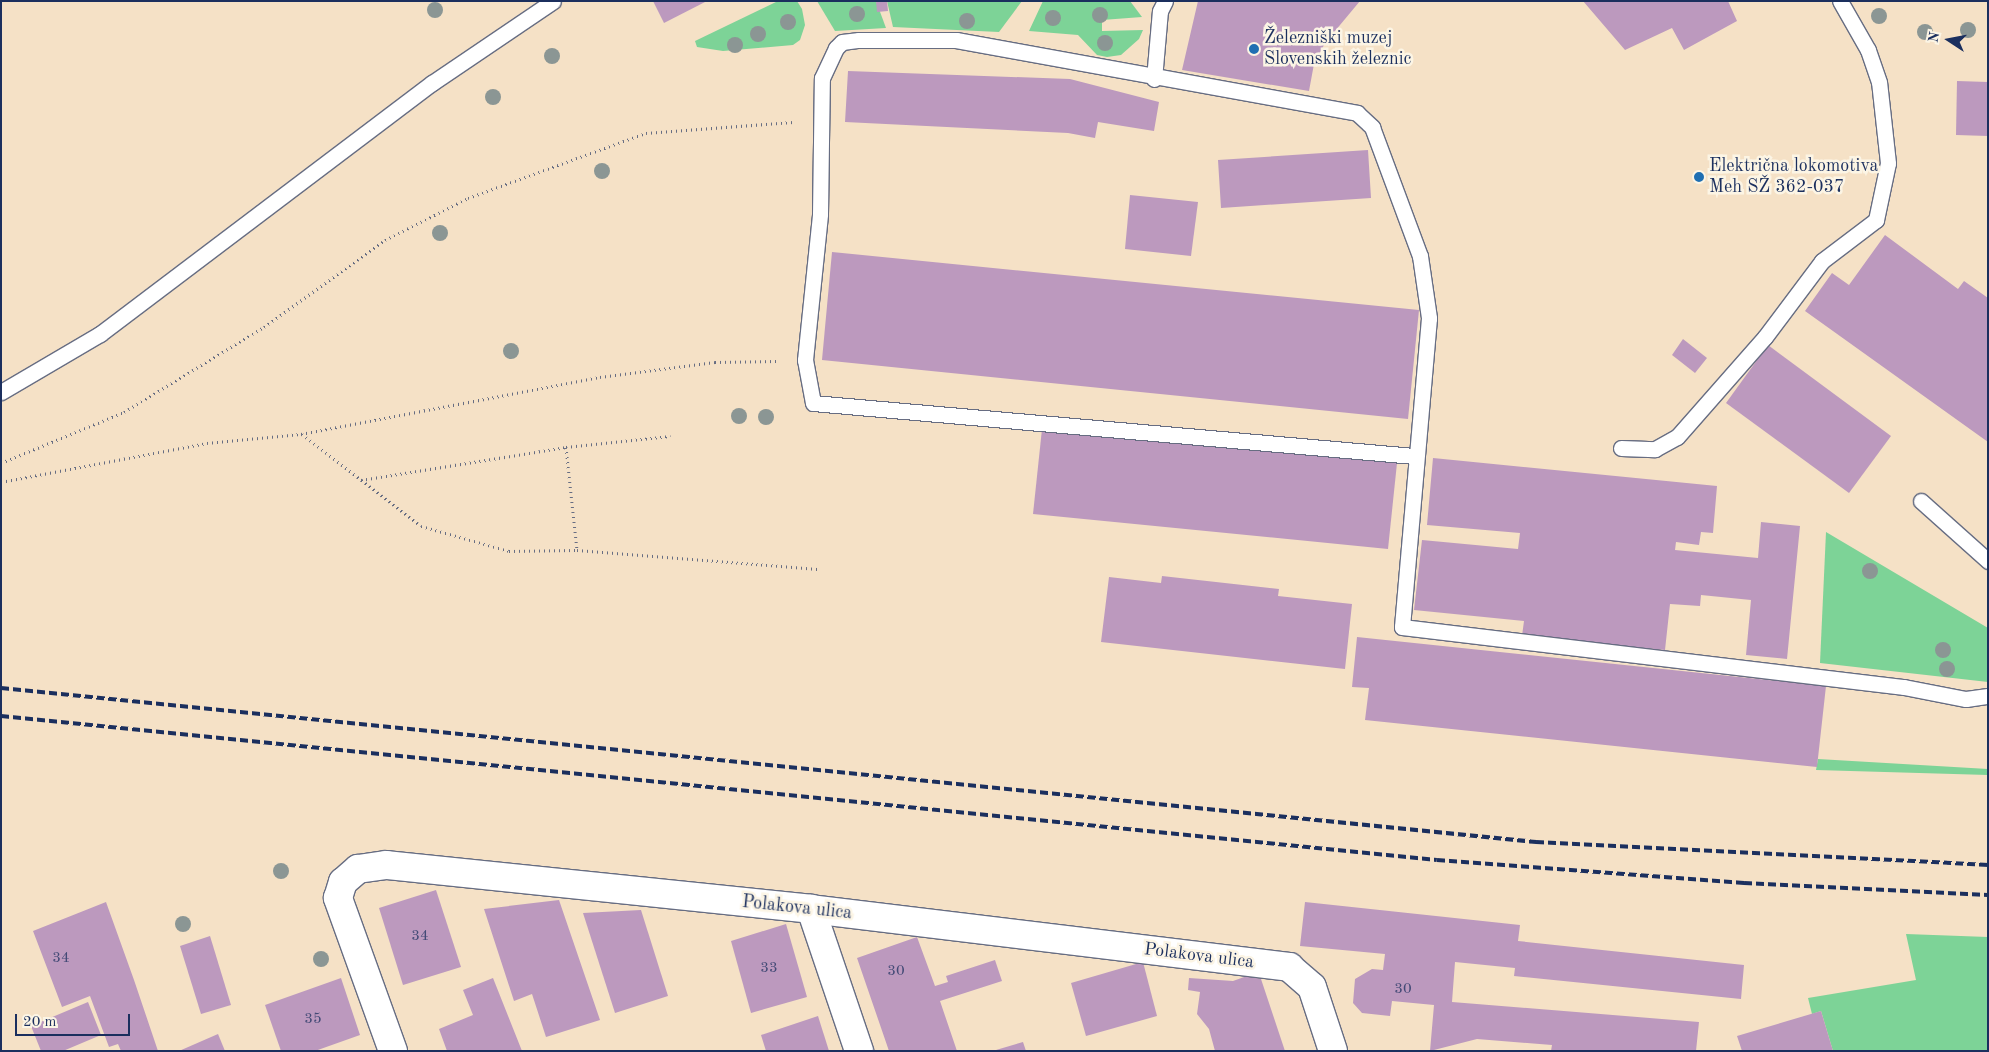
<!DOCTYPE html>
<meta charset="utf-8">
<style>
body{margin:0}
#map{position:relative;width:1989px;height:1052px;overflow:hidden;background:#f5e1c6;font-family:"Old Standard TT",serif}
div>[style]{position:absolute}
.green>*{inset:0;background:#7dd397}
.building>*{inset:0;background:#bc99be}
.path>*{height:3px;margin-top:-1.5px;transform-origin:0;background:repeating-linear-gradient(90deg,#676d82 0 1px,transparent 0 5px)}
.roads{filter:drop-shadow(1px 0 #676d82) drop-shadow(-1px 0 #676d82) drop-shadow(0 1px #676d82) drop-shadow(0 -1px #676d82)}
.lane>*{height:15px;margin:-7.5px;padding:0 7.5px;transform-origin:7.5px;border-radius:7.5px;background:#fff}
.street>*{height:28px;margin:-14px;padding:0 14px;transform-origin:14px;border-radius:14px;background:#fff}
.rail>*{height:4px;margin-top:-2px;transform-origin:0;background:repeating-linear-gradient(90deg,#1b2f5e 0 8px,transparent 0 12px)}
.trees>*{width:16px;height:16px;margin:-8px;border-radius:50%;background:#8b9694}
.dots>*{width:14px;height:14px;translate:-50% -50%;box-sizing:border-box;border:2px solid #fcf5e5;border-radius:50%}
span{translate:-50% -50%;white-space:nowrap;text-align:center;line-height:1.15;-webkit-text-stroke:5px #fcf5e5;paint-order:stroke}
.number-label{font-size:15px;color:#434a76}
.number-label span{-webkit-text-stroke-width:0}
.poi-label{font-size:18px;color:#1b2f5e}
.left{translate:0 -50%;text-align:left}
.street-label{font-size:18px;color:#1b2f5e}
.frame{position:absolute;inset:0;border:2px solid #1b2f5e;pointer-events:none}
.north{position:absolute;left:1924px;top:15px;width:50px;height:50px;-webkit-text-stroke:4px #fcf5e5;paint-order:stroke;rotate:281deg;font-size:14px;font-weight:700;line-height:20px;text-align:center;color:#1b2f5e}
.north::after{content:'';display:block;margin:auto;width:18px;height:22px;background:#1b2f5e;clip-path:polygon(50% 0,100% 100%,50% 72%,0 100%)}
.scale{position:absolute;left:15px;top:1014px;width:115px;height:22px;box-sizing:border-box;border:2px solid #1b2f5e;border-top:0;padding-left:6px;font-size:15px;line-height:18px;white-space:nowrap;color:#1b2f5e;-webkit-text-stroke:4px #fcf5e5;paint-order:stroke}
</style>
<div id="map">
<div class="green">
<i style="clip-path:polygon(778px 1px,797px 1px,802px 9px,805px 25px,800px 40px,793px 45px,723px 51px,697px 47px,695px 41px)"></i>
<i style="clip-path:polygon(817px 1px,876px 1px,886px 28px,835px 31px)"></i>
<i style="clip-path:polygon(887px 1px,1022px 1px,999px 32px,893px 27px)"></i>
<i style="clip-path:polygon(1043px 1px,1130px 1px,1142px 17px,1102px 20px,1102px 31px,1143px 30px,1139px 39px,1121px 55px,1107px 57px,1097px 55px,1078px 35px,1029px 31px)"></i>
<i style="clip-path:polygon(1826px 532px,1988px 628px,1988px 682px,1820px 663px)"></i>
<i style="clip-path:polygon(1818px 759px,1988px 769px,1988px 775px,1816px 770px)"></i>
<i style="clip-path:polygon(1906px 934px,1988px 937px,1988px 1051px,1833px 1051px,1821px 1011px,1812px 1014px,1808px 998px,1916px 980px)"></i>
</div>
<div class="building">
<i style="clip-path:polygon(653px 1px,707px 1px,664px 23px)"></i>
<i style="clip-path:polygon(876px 1px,887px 1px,888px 11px,877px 12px)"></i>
<i style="clip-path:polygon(1198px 1px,1360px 1px,1325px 43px,1314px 64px,1309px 91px,1182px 70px)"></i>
<i style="clip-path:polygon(1583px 1px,1728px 1px,1737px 21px,1684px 50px,1672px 28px,1625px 50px)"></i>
<i style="clip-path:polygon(848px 71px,1070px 79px,1159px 102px,1154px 131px,1098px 122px,1095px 138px,1068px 133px,845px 122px)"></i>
<i style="clip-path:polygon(1957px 81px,1988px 82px,1988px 136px,1956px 135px)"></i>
<i style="clip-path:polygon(1368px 150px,1371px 198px,1221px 208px,1218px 160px)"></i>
<i style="clip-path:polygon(1130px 195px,1198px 202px,1191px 256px,1125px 249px)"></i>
<i style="clip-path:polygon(1885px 235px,1958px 289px,1964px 281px,1988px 298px,1988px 442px,1805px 311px,1832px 273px,1849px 285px)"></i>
<i style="clip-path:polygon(832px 252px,1419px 310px,1408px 419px,822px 360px)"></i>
<i style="clip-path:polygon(1683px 339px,1707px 358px,1695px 373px,1672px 355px)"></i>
<i style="clip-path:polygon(1768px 345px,1891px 436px,1849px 493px,1726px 403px)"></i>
<i style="clip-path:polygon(1042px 429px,1397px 463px,1388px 549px,1033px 514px)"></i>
<i style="clip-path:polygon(1433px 458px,1717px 486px,1713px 533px,1701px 532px,1699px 545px,1676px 542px,1675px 550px,1758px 558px,1761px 522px,1800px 526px,1787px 659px,1746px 655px,1751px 600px,1701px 595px,1700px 606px,1670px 604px,1665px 650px,1522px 636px,1524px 621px,1414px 610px,1422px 540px,1518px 549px,1520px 533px,1427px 525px)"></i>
<i style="clip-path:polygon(1162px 576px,1279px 589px,1278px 596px,1352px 604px,1345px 669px,1101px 642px,1109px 577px,1161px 583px)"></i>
<i style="clip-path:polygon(1357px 637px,1826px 686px,1817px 767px,1365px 720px,1369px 688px,1352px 687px)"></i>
<i style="clip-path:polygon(436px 890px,461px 967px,403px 985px,379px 908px)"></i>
<i style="clip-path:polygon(559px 900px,600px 1020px,546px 1037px,532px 994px,514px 1001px,484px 909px)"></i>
<i style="clip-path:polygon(106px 902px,134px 980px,158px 1051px,121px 1051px,118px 1044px,109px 1047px,90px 996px,62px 1007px,33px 931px)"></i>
<i style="clip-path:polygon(1305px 902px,1520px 925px,1518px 941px,1744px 965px,1741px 999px,1514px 976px,1515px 968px,1455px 962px,1452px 1002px,1699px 1022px,1696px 1051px,1551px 1051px,1552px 1045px,1477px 1039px,1430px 1051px,1434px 1005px,1392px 1001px,1390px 1016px,1362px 1013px,1353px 1003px,1355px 979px,1372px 969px,1383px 970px,1385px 954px,1300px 946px)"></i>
<i style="clip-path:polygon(641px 910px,668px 996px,615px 1013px,583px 913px)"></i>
<i style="clip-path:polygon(786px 924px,807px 997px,751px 1013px,731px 941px)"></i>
<i style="clip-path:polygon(210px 936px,231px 1005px,201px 1014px,180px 946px)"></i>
<i style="clip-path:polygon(917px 937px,935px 986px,948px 982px,946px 976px,995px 960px,1002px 981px,940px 1001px,957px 1051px,889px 1051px,857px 958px)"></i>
<i style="clip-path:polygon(1143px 962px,1157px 1016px,1086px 1036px,1071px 983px)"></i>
<i style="clip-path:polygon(1247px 976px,1261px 979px,1285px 1051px,1215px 1051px,1209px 1029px,1197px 1014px,1200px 992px,1188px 990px,1189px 978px,1233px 981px)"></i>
<i style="clip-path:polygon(341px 978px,360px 1035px,315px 1051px,281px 1051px,265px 1005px)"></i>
<i style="clip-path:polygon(493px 978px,522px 1051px,447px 1051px,439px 1029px,473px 1015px,463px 990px)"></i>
<i style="clip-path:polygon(88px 1002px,101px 1035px,63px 1051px,41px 1051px,31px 1026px)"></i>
<i style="clip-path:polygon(1821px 1011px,1833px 1051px,1742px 1051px,1737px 1036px)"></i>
<i style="clip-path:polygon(818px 1016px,829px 1051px,766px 1051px,761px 1035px)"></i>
<i style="clip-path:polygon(218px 1034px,225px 1051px,179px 1051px)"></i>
<i style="clip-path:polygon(1023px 1042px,1026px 1051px,996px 1051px,996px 1050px)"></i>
</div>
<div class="path">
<i style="left:302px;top:434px;width:150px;rotate:37.7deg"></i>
<i style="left:421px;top:526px;width:91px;rotate:15.9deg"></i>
<i style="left:509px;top:551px;width:68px;rotate:-0.8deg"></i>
<i style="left:577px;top:550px;width:241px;rotate:4.5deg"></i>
<i style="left:566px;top:447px;width:104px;rotate:83.9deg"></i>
<i style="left:1px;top:463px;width:133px;rotate:-22.5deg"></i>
<i style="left:124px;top:412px;width:164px;rotate:-31.3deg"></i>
<i style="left:264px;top:327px;width:149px;rotate:-35.7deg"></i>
<i style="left:385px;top:240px;width:93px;rotate:-26.8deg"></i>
<i style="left:468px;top:198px;width:189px;rotate:-20.1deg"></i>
<i style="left:646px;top:133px;width:148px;rotate:-4.3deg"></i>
<i style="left:361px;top:480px;width:208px;rotate:-9.1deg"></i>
<i style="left:566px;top:447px;width:105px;rotate:-6deg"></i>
<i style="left:1px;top:482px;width:210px;rotate:-10.7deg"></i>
<i style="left:207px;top:443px;width:94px;rotate:-5.5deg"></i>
<i style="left:301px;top:434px;width:304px;rotate:-10.8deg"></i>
<i style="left:600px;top:377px;width:116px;rotate:-7.4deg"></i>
<i style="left:715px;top:362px;width:63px;rotate:-0.9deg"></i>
</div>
<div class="roads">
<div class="lane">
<i style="left:1154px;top:79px;width:68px;rotate:-85deg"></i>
<i style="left:1160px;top:11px;width:11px;rotate:-63deg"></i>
<i style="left:1px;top:392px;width:115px;rotate:-30.4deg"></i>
<i style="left:100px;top:334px;width:416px;rotate:-37.1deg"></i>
<i style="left:432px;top:83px;width:146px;rotate:-34.1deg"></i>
<i style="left:1621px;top:448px;width:34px;rotate:2deg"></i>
<i style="left:1655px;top:449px;width:25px;rotate:-29deg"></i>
<i style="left:1677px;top:437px;width:133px;rotate:-48.7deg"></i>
<i style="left:1765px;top:337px;width:95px;rotate:-53.1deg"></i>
<i style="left:1822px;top:261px;width:68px;rotate:-37.2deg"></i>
<i style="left:1876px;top:220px;width:58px;rotate:-78.1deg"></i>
<i style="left:1888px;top:163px;width:81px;rotate:-96.3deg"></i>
<i style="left:1879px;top:82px;width:34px;rotate:-109deg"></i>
<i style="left:1868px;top:50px;width:56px;rotate:-119.7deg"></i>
<i style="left:1414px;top:456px;width:603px;rotate:-174.96deg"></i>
<i style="left:813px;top:403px;width:44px;rotate:-100.5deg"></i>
<i style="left:805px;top:360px;width:147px;rotate:-84.1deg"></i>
<i style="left:820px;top:214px;width:136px;rotate:-89.2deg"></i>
<i style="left:822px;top:78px;width:33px;rotate:-65deg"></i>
<i style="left:836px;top:48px;width:8px;rotate:-45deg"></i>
<i style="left:842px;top:42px;width:17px;rotate:-7deg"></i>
<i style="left:859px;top:40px;width:97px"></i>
<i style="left:956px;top:40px;width:408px;rotate:10.3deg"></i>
<i style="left:1357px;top:113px;width:21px;rotate:43deg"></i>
<i style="left:1372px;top:127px;width:138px;rotate:69.6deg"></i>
<i style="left:1420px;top:256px;width:63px;rotate:81.7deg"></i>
<i style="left:1429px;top:318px;width:310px;rotate:95deg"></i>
<i style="left:1402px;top:627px;width:506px;rotate:6.82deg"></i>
<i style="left:1904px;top:687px;width:63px;rotate:11deg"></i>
<i style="left:1966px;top:699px;width:22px;rotate:-8deg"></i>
<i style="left:1921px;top:501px;width:90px;rotate:41.8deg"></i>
</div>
<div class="street">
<i style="left:811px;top:909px;width:150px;rotate:71.3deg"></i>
<i style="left:393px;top:1051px;width:163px;rotate:-109.8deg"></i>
<i style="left:338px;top:898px;width:17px;rotate:-73deg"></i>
<i style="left:343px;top:882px;width:20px;rotate:-41deg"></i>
<i style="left:358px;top:869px;width:29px;rotate:-8deg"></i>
<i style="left:387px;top:865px;width:426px;rotate:5.9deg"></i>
<i style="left:811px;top:909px;width:482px;rotate:6.9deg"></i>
<i style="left:1289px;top:967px;width:30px;rotate:41deg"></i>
<i style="left:1312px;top:987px;width:67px;rotate:71.8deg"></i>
</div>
</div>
<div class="rail">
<i style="left:1px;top:688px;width:1543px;rotate:5.73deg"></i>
<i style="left:1536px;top:842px;width:453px;rotate:2.9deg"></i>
<i style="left:1px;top:716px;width:1443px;rotate:5.73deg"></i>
<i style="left:1437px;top:860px;width:308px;rotate:4.3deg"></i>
<i style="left:1744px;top:883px;width:244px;rotate:2.8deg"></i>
</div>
<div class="trees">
<i style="left:435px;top:10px"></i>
<i style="left:857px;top:14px"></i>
<i style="left:1100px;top:15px"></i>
<i style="left:1879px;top:16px"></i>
<i style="left:1053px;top:18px"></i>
<i style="left:967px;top:21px"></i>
<i style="left:788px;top:22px"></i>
<i style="left:1968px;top:30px"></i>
<i style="left:1925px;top:32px"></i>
<i style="left:758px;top:34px"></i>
<i style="left:1105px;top:43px"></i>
<i style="left:735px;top:45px"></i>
<i style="left:552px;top:56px"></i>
<i style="left:493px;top:97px"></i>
<i style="left:602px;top:171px"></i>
<i style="left:440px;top:233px"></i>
<i style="left:511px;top:351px"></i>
<i style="left:739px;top:416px"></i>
<i style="left:766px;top:417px"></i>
<i style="left:1870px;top:571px"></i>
<i style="left:1943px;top:650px"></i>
<i style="left:1947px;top:669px"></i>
<i style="left:281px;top:871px"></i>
<i style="left:183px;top:924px"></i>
<i style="left:321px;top:959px"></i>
</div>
<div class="dots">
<i style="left:1254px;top:49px;background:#1f6fb2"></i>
<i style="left:1699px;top:177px;background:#1f6fb2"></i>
</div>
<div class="number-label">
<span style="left:420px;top:937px">34</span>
<span style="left:61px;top:959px">34</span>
<span style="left:769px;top:969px">33</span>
<span style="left:896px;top:972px">30</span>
<span style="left:1403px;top:990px">30</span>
<span style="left:313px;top:1020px">35</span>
</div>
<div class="poi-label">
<span class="left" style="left:1264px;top:49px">Železniški muzej<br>Slovenskih železnic</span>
<span class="left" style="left:1709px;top:177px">Električna lokomotiva<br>Meh SŽ 362-037</span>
</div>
<div class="street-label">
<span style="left:797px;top:908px;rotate:6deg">Polakova ulica</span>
<span style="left:1199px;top:956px;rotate:7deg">Polakova ulica</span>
</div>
<div class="frame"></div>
<div class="north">N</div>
<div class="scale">20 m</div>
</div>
